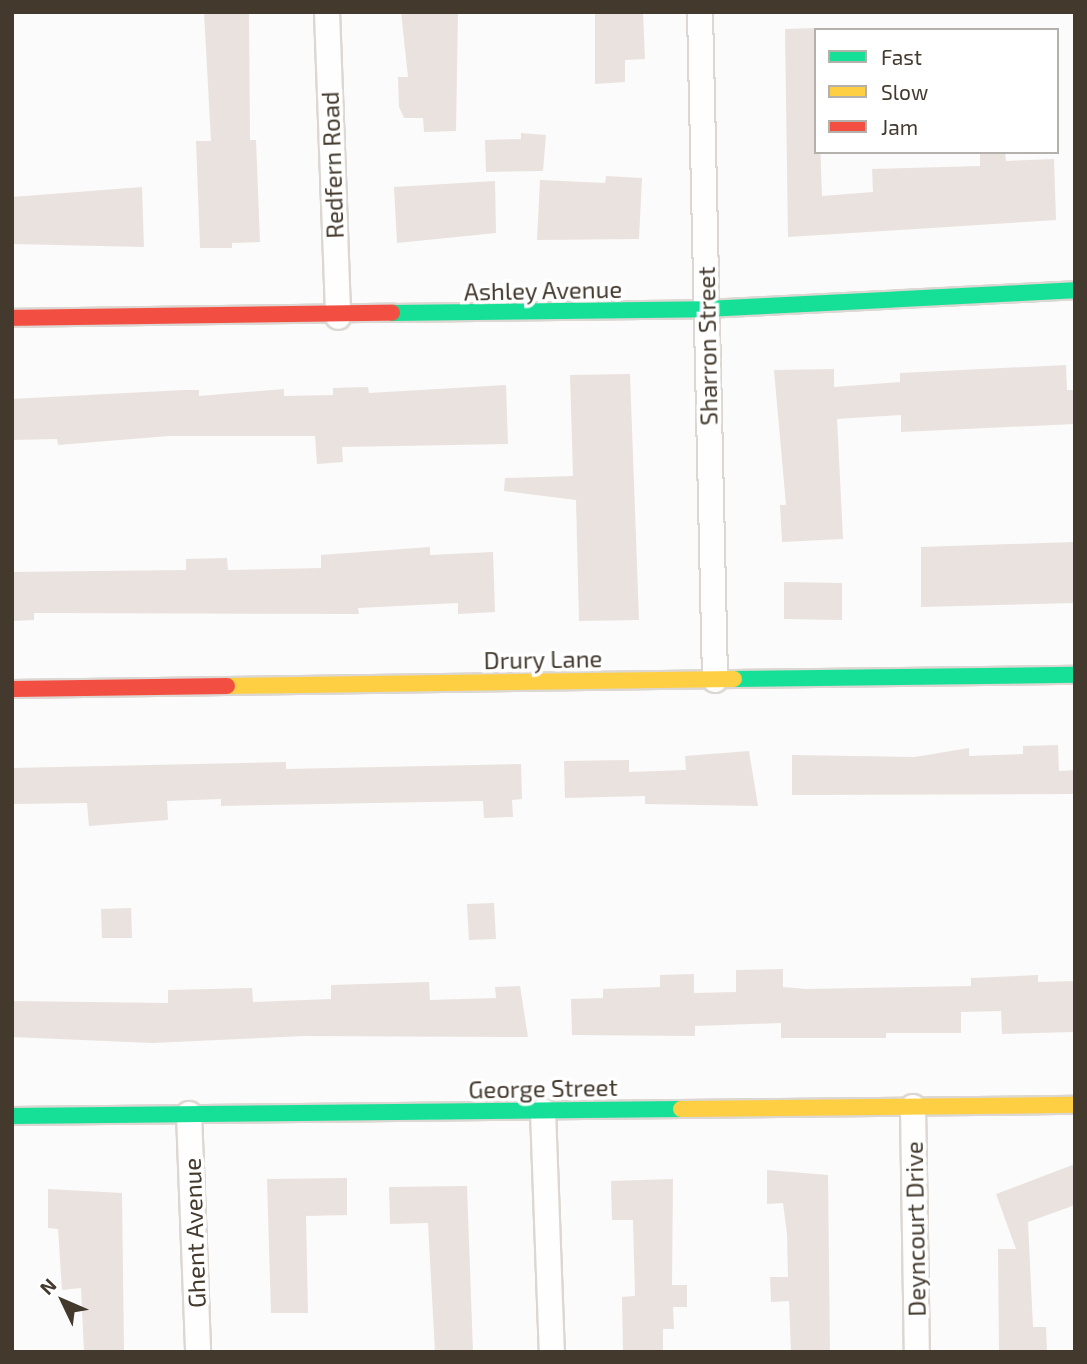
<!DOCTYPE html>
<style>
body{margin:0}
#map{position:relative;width:1087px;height:1364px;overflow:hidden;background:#fbfbfb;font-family:"Exo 2",sans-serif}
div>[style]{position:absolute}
.building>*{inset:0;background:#eae2de}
.roads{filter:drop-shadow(2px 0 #dcd7d2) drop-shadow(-2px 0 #dcd7d2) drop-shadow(0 2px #dcd7d2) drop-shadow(0 -2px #dcd7d2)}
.street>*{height:24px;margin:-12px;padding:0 12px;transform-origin:12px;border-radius:12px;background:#fefefe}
.fast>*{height:16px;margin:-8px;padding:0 8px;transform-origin:8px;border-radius:8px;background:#16e098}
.slow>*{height:16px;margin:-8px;padding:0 8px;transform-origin:8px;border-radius:8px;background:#ffcf43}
.jam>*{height:16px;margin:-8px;padding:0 8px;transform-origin:8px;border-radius:8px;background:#f24e42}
span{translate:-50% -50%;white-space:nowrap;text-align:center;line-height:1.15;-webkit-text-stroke:7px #fff;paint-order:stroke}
.street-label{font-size:24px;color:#43392d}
.frame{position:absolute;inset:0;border:14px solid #43392d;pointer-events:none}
.legend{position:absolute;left:814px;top:28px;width:245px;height:126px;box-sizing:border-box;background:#fff;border:2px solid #b4b0ab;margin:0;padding:9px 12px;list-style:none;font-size:21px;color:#43392d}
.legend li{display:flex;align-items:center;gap:14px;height:35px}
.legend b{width:35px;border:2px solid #b4b0ab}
.north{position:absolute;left:28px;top:1266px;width:70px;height:70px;-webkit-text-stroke:5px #fff;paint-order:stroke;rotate:314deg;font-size:19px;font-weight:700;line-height:28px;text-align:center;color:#43392d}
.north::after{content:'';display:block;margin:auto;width:24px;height:32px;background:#43392d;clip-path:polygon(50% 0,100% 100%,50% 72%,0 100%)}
</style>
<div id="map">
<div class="building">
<i style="clip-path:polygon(204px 12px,249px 12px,250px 140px,256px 140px,260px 242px,232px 243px,232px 248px,200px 248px,196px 141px,211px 141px)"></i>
<i style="clip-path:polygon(401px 12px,458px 12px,456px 131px,424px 132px,423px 118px,404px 118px,399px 107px,398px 77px,408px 77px)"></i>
<i style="clip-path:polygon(643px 13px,645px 59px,625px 60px,625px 82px,595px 84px,595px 14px)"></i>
<i style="clip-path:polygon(816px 28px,822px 196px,873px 192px,872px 169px,980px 166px,980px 152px,1005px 152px,1006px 161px,1054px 159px,1056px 220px,788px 237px,785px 29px)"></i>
<i style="clip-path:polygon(521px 133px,546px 135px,543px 171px,486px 172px,485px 140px,521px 139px)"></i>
<i style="clip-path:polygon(606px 176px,642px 178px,639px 239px,537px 240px,540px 180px,605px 183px)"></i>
<i style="clip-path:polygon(495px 181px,496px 233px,397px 243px,394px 187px)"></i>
<i style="clip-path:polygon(142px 187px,144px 247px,12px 244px,12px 197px)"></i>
<i style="clip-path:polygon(1066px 365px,1067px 390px,1075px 390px,1075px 424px,901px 432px,901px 415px,837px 419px,843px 539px,782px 542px,780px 505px,786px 505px,774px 370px,834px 369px,834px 387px,900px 382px,900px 373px)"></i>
<i style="clip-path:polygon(630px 374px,639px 620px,579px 621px,576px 500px,504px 491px,505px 478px,573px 476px,570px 375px)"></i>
<i style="clip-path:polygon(506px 385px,508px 444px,342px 447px,343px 462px,317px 464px,315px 436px,169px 436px,58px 445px,57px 439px,12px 440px,12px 399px,184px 390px,199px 390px,199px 396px,284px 389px,284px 396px,333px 395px,333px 388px,368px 387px,369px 393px)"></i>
<i style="clip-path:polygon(1075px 542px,1075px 603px,921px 607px,921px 547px)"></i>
<i style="clip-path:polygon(430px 547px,430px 555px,493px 552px,495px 612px,458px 614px,458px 603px,358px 608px,359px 614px,34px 613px,34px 620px,12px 621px,12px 572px,186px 570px,186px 559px,227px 558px,228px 570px,321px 568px,321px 555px)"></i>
<i style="clip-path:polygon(784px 582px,842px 583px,842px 620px,784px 619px)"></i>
<i style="clip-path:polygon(1058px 745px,1059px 771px,1075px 770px,1075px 794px,792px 795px,792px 755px,915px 757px,969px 748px,969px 756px,1023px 754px,1023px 746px)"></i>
<i style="clip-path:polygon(749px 751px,758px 806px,645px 804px,645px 796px,565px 798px,564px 761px,629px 760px,629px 772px,686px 770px,685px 756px)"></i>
<i style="clip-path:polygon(286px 762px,286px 769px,521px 764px,522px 799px,512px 800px,513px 817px,484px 818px,483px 801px,221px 806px,221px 799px,167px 801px,168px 820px,89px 826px,87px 803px,12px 804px,12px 768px)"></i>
<i style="clip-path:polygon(494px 903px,496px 939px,469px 940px,467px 904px)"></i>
<i style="clip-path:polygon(131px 908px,132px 938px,102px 938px,101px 909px)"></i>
<i style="clip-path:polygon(783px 969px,783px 987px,806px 989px,971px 986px,971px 978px,1038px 975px,1038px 982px,1075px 981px,1075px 1032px,1002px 1034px,1001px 1011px,961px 1012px,961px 1033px,886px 1033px,886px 1038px,781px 1038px,781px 1023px,695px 1026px,695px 1036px,572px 1035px,571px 999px,603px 998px,603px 989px,660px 987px,660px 975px,694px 974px,694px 993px,736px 992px,736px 970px)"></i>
<i style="clip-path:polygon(429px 982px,430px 1000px,496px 998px,495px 987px,520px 986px,528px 1037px,305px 1036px,152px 1043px,12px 1037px,12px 1001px,168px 1003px,168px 990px,252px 988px,253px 1002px,331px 999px,331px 985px)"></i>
<i style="clip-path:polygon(1075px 1164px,1075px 1205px,1028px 1222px,1033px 1327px,1046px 1327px,1047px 1352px,999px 1352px,998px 1249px,1016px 1249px,996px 1194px)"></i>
<i style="clip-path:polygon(767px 1170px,828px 1175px,830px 1352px,791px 1352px,789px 1301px,771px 1302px,770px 1277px,788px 1277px,787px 1234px,783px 1203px,767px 1204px)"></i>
<i style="clip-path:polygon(347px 1178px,347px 1215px,306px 1216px,308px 1313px,271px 1313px,267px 1179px)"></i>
<i style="clip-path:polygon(673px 1179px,672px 1285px,687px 1285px,687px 1307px,673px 1307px,674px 1329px,663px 1329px,663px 1352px,623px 1352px,622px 1297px,635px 1296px,633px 1220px,612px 1220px,611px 1181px)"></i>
<i style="clip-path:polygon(467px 1186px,473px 1352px,435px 1352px,428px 1223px,390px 1224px,389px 1187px)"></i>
<i style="clip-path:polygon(48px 1189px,122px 1193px,124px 1352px,84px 1352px,81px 1288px,62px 1290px,58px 1229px,48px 1228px)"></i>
</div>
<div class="roads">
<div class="street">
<i style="left:327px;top:12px;width:305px;rotate:87.9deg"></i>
<i style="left:700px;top:12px;width:668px;rotate:88.71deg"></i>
<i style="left:913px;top:1107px;width:245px;rotate:89.1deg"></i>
<i style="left:543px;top:1111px;width:241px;rotate:87.9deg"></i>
<i style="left:189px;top:1114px;width:238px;rotate:87.8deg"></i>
</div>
<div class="fast">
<i style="left:392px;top:313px;width:314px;rotate:-0.7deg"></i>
<i style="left:706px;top:309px;width:369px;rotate:-2.9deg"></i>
<i style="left:734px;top:679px;width:341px;rotate:-0.7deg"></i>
<i style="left:12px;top:1116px;width:669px;rotate:-0.6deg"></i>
</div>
<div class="slow">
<i style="left:227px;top:686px;width:507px;rotate:-0.79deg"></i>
<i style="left:681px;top:1109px;width:394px;rotate:-0.6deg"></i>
</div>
<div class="jam">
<i style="left:12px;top:318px;width:380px;rotate:-0.8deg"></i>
<i style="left:12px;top:689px;width:215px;rotate:-0.8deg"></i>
</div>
</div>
<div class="street-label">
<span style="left:332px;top:165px;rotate:-92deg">Redfern Road</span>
<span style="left:543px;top:290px;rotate:-1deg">Ashley Avenue</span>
<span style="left:707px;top:346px;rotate:-91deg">Sharron Street</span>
<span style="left:543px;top:659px;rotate:-1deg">Drury Lane</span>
<span style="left:543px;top:1088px;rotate:-1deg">George Street</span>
<span style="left:915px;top:1229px;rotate:-91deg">Deyncourt Drive</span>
<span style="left:194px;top:1233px;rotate:-92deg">Ghent Avenue</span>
</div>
<div class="frame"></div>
<ul class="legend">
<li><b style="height:9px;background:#16e098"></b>Fast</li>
<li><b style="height:9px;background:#ffcf43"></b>Slow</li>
<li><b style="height:9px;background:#f24e42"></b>Jam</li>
</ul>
<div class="north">N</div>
</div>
